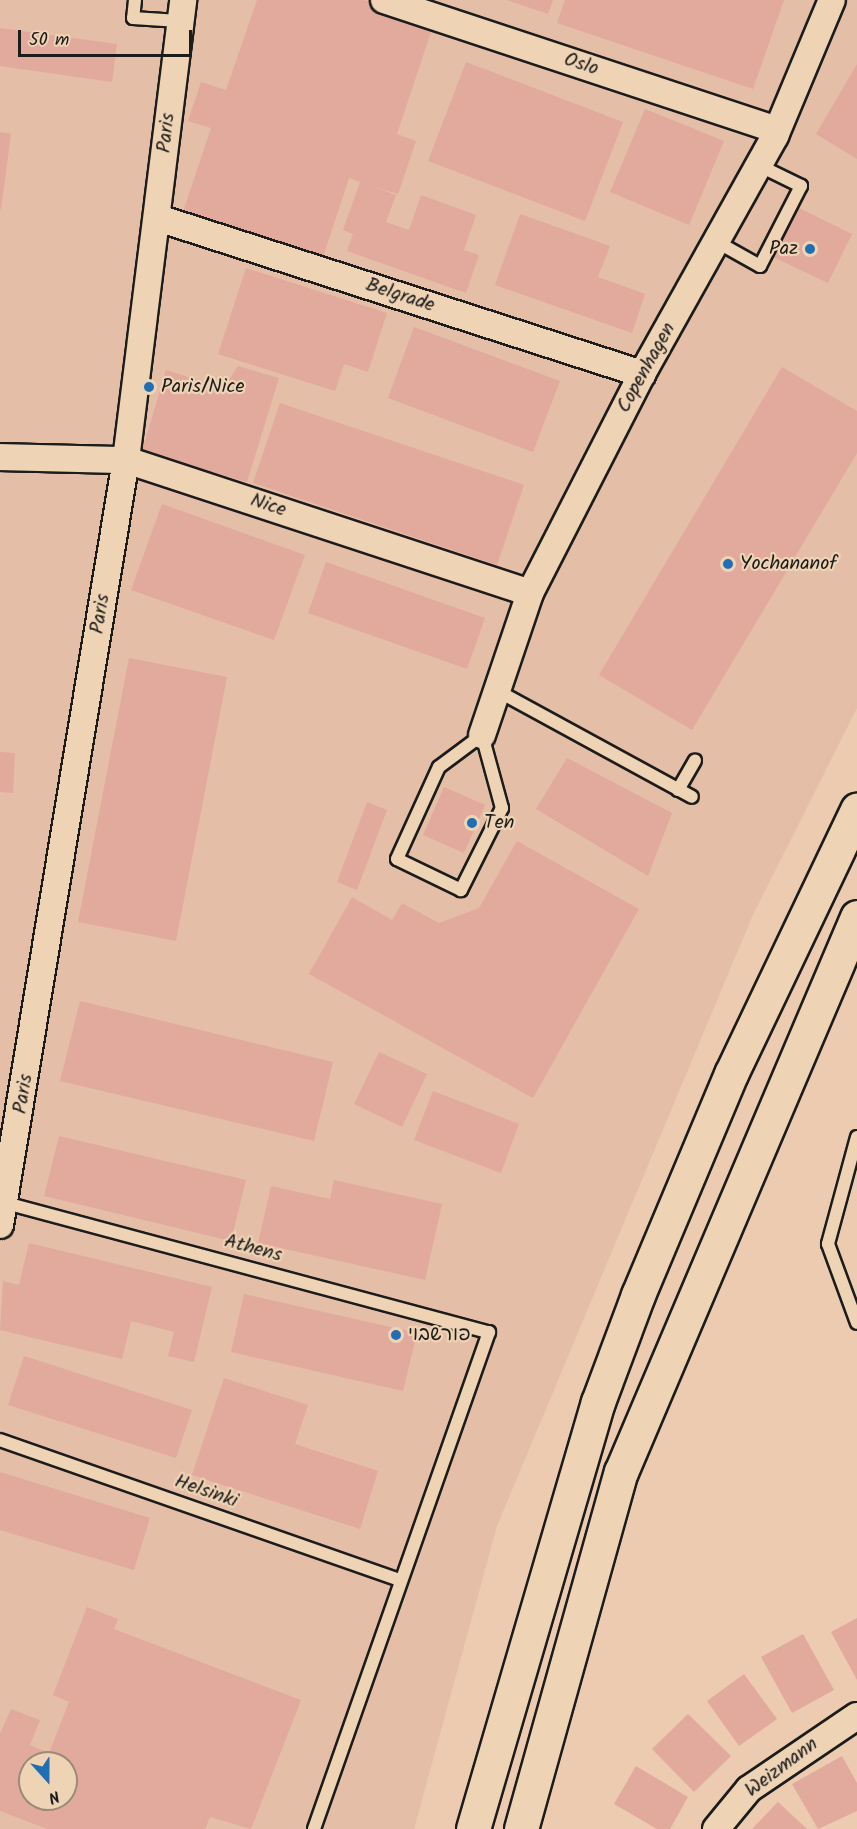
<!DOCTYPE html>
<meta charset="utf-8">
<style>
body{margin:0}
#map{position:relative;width:857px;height:1829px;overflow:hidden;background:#eccbb0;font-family:Kalam,"Playpen Sans Hebrew",sans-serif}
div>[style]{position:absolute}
.built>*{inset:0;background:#e5bea7}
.building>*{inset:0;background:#e2a99d}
.roads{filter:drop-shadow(2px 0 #1c1c1c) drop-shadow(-2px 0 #1c1c1c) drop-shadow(0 2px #1c1c1c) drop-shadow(0 -2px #1c1c1c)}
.lane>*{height:12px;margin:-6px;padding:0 6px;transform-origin:6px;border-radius:6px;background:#efd3b5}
.street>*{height:26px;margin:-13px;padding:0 13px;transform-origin:13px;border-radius:13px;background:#efd3b5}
.primary>*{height:33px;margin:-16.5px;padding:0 16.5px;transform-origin:16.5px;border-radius:16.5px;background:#efd3b5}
.dots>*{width:16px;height:16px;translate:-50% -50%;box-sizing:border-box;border:3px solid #efd3b5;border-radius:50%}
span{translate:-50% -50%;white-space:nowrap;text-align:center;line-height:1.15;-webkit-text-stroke:4.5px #efd3b5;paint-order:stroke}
.street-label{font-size:20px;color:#1c1c1c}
.poi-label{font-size:20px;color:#1c1c1c}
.right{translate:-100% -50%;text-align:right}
.left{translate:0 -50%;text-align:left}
.north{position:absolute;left:18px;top:1751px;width:60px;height:60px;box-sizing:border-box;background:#efd3b5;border:2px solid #9b8a78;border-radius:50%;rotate:159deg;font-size:16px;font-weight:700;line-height:24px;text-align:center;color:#1c1c1c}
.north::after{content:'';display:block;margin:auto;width:21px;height:27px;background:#1f6fb2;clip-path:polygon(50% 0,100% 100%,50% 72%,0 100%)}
.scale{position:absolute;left:18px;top:30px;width:174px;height:27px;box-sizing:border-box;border:3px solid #1c1c1c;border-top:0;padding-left:8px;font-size:18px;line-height:21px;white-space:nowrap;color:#1c1c1c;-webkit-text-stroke:4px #efd3b5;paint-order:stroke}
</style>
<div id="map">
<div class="built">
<i style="clip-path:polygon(evenodd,0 0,857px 0,857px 708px,752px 917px,497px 1526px,414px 1829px,0 1829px,0 0,30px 1763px,66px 1763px,66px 1799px,30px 1799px,30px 1763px)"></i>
</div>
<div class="building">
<i style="clip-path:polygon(257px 0,364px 0,434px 23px,397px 134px,416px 141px,398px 194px,374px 187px,396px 195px,386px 222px,409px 230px,421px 195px,476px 215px,464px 250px,479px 255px,466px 293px,347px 251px,353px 234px,343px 230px,360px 182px,349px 178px,323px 257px,183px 212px,211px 128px,188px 121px,201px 82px,226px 90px)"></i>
<i style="clip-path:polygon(507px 0,553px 0,548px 14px)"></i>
<i style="clip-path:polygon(565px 0,784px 0,753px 89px,557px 23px)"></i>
<i style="clip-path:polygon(0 28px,117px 44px,112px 82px,0 66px)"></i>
<i style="clip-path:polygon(466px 62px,623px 122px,585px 221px,428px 161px)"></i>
<i style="clip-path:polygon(857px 64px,857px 159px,816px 134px)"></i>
<i style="clip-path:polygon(645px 109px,724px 141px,689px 225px,610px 192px)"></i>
<i style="clip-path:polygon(0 132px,11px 134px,1px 209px,0 209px)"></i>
<i style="clip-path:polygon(795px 206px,852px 234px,828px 283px,771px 256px)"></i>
<i style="clip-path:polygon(520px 214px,610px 246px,598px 277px,645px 294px,632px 333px,495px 285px)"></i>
<i style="clip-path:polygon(246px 268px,387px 313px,368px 372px,344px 364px,335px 391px,218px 354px)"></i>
<i style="clip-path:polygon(414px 327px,560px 381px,533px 452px,388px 398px)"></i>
<i style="clip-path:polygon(238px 366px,279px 378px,247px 482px,142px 451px,166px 370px,224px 388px)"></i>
<i style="clip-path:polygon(782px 367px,857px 411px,857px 453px,692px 730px,599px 675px)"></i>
<i style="clip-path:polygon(280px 403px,524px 485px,497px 565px,253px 483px)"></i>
<i style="clip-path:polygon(162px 504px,305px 555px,274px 640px,131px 590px)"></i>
<i style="clip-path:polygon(326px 562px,485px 618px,467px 669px,308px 613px)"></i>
<i style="clip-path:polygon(129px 658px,227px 677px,176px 941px,78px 922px)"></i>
<i style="clip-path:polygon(0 752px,15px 753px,13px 793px,0 792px)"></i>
<i style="clip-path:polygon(567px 758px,672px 813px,648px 876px,536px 809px)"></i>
<i style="clip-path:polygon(444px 787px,485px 805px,464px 853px,423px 835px)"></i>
<i style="clip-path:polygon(367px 802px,387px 810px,357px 890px,337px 882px)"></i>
<i style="clip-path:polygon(517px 841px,639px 909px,533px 1098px,309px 974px,352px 897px,392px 920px,402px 903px,439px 923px,479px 908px)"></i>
<i style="clip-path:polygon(80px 1001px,333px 1062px,314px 1141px,60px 1081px)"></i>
<i style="clip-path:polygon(379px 1052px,427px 1074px,402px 1127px,354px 1104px)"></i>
<i style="clip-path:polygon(433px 1091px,519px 1124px,501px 1173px,414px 1140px)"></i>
<i style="clip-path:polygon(59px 1136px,246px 1180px,231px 1241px,44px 1196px)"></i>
<i style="clip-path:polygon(334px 1180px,442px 1204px,425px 1280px,258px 1243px,271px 1186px,330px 1199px)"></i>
<i style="clip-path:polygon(29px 1243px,212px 1287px,194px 1362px,168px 1356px,174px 1332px,131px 1321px,122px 1359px,0 1330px,3px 1281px,19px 1285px)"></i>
<i style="clip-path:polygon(244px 1294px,417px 1333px,403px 1391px,231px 1352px)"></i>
<i style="clip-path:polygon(24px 1356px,192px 1410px,176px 1458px,8px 1405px)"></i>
<i style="clip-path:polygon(224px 1378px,308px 1405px,295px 1444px,378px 1471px,360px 1529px,192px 1475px)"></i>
<i style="clip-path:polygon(0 1472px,150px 1518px,134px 1570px,0 1530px)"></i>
<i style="clip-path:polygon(evenodd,87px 1607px,118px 1619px,114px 1629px,301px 1700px,251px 1829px,210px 1817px,205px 1829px,47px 1829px,0 1811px,0 1734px,11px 1709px,40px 1720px,30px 1745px,49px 1753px,69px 1702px,53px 1695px,87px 1607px,30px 1763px,66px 1763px,66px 1799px,30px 1799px,30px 1763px)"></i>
<i style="clip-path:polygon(857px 1618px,857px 1680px,831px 1632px)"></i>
<i style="clip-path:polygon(803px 1634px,834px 1690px,792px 1713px,761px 1657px)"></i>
<i style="clip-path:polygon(744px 1674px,777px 1719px,739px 1746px,707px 1701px)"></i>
<i style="clip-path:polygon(688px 1714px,731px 1756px,694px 1792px,652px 1749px)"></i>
<i style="clip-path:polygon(842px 1756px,857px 1783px,857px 1811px,818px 1829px,792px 1784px)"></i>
<i style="clip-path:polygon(636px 1766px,688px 1797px,670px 1829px,657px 1829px,614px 1804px)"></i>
<i style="clip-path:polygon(778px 1802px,807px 1829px,752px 1829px)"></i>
</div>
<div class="roads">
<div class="lane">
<i style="left:135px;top:0;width:18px;rotate:96deg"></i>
<i style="left:133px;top:18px;width:46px;rotate:3.7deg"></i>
<i style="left:719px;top:243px;width:47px;rotate:29.3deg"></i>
<i style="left:760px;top:266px;width:90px;rotate:-62.9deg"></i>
<i style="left:801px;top:186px;width:48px;rotate:-154deg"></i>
<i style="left:496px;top:690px;width:223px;rotate:28.6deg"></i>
<i style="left:482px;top:735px;width:76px;rotate:74.7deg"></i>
<i style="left:502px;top:808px;width:92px;rotate:116.6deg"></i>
<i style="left:461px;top:890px;width:71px;rotate:-154.2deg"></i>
<i style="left:397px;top:859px;width:101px;rotate:-65.5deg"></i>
<i style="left:439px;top:767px;width:54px;rotate:-36.7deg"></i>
<i style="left:678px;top:790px;width:34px;rotate:-60deg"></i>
<i style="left:857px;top:1137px;width:111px;rotate:105.2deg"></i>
<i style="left:828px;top:1244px;width:84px;rotate:69.8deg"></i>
<i style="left:6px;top:1203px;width:500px;rotate:15deg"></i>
<i style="left:489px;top:1332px;width:527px;rotate:109.4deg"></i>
<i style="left:0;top:1440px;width:423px;rotate:19.3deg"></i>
</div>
<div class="street">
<i style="left:384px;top:0;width:414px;rotate:18.3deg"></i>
<i style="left:158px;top:218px;width:509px;rotate:17.86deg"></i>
<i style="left:0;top:457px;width:126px;rotate:1.4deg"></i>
<i style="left:126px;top:460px;width:425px;rotate:18.2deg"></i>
<i style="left:482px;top:735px;width:150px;rotate:-71.3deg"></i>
<i style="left:530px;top:593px;width:246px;rotate:-62.9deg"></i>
<i style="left:642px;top:374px;width:273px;rotate:-60.8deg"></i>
<i style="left:775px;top:136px;width:147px;rotate:-67.3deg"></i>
<i style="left:0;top:1225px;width:775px;rotate:-80.65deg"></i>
<i style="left:126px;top:460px;width:464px;rotate:-82.9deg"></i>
<i style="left:716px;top:1829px;width:52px;rotate:-50.5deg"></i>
<i style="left:749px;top:1789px;width:130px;rotate:-34.1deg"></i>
</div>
<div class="primary">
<i style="left:473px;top:1829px;width:445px;rotate:-73.7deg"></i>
<i style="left:598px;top:1402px;width:114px;rotate:-69.5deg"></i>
<i style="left:638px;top:1295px;width:240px;rotate:-67.2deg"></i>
<i style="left:731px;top:1074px;width:293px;rotate:-64.5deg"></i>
<i style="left:521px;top:1829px;width:371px;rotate:-74.4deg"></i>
<i style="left:621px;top:1472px;width:603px;rotate:-66.96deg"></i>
</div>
</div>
<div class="dots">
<i style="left:810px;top:249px;background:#1f6fb2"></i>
<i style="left:149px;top:387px;background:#1f6fb2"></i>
<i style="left:728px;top:564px;background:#1f6fb2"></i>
<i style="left:472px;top:823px;background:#1f6fb2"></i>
<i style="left:396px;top:1335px;background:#1f6fb2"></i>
</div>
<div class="street-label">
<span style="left:581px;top:65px;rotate:18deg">Oslo</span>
<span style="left:167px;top:133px;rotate:-84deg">Paris</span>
<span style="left:400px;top:296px;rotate:18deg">Belgrade</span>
<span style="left:647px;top:368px;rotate:-61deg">Copenhagen</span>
<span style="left:268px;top:506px;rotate:18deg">Nice</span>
<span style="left:101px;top:614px;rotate:-81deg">Paris</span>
<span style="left:24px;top:1094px;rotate:-81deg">Paris</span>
<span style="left:253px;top:1249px;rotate:15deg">Athens</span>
<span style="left:206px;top:1492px;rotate:19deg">Helsinki</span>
<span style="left:782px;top:1768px;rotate:-37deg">Weizmann</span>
</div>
<div class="poi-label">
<span class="right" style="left:798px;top:249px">Paz</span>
<span class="left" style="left:161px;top:387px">Paris/Nice</span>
<span class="left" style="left:740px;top:564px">Yochananof</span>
<span class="left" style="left:484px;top:823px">Ten</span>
<span class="left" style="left:408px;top:1335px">פורשבוי</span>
</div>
<div class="north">N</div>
<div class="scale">50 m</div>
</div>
